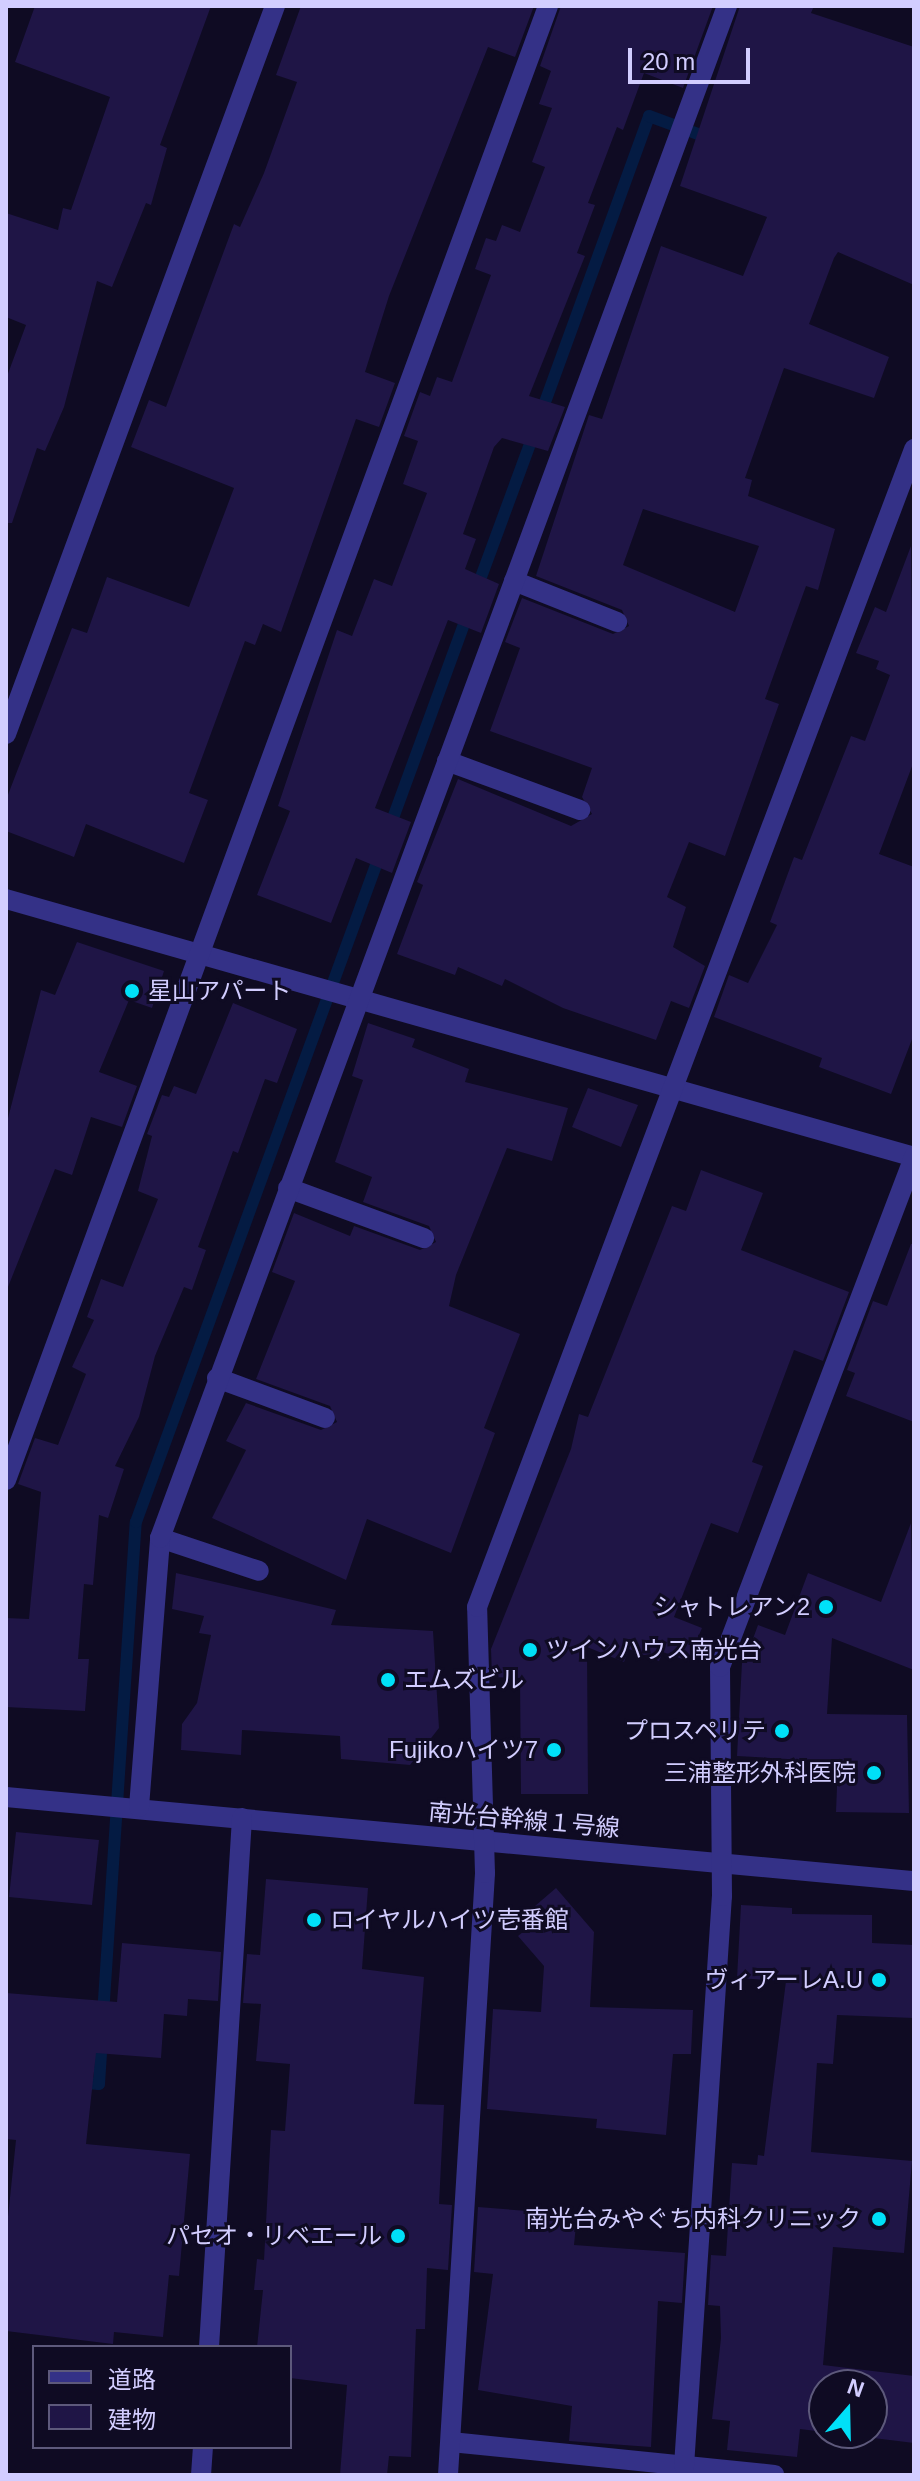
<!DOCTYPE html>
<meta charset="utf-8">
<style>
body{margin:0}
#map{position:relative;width:920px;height:2481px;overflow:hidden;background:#0f0b23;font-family:Arial,"Noto Sans JP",sans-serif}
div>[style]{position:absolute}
.stream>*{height:12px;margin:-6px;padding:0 6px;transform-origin:6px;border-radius:6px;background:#041b43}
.building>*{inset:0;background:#1f1546}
.minor>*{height:20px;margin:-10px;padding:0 10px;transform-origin:10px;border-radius:10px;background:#343187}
.dots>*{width:22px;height:22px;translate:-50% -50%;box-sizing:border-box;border:4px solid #0f0b23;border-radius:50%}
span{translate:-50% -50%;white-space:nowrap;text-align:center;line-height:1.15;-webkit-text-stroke:6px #0f0b23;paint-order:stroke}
.poi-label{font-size:24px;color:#d2cdff}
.left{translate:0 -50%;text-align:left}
.right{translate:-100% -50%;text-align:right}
.street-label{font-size:24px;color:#d2cdff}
.frame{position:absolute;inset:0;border:8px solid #d2cdff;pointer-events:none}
.legend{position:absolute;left:32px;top:2345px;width:260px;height:104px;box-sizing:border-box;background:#0f0b23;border:2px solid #5d597b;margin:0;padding:10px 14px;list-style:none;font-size:24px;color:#d2cdff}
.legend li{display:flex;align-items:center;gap:16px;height:40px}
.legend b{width:40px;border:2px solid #5d597b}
.north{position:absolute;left:808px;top:2369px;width:80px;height:80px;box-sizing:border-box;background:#0f0b23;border:2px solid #5d597b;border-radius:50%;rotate:20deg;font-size:22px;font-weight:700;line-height:32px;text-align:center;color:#d2cdff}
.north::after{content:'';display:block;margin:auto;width:28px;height:36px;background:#00e0f8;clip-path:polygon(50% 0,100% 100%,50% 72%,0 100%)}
.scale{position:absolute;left:628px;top:48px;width:122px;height:36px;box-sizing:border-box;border:4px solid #d2cdff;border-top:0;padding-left:10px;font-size:24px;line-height:28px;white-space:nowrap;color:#d2cdff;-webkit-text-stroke:6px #0f0b23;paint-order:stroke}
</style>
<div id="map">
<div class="stream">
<i style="left:540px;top:416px;width:319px;rotate:-70deg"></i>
<i style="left:649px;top:116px;width:67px;rotate:20.1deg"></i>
<i style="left:477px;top:588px;width:165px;rotate:-69.8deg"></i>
<i style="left:389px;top:829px;width:230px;rotate:-69.9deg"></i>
<i style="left:103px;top:2015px;width:494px;rotate:-86.2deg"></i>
<i style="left:136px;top:1522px;width:711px;rotate:-69.93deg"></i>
<i style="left:77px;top:2082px;width:22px;rotate:5deg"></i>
<i style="left:99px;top:2084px;width:47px;rotate:-86.3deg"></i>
</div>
<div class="building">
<i style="clip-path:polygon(35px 6px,211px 6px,160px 145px,167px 148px,151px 205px,146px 203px,112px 287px,97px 281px,64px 407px,45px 451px,37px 448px,12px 523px,6px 523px,6px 379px,26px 325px,6px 317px,6px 213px,58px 230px,63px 208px,71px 210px,110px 97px,15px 62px)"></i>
<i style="clip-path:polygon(301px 6px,534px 6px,515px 57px,488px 47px,389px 296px,365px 372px,395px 383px,379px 427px,356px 419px,281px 632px,263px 624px,255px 645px,245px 641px,189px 793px,208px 800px,184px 863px,86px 824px,74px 857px,6px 831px,6px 800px,72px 628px,87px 633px,107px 577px,189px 607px,234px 488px,131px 447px,149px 400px,166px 407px,234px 224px,240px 227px,264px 173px,297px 82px,276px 75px)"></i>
<i style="clip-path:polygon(561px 6px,713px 6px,683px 88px,644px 73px,623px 130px,617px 127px,588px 203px,595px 205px,577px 253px,585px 256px,529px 396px,565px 407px,548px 451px,502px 438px,494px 447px,463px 534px,476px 539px,465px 569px,499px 584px,481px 633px,448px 620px,375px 808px,411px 822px,392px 873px,356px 858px,331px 923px,257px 895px,290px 811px,278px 806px,337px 630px,352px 636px,374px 579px,392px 586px,427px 493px,403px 484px,418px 441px,404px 436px,420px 392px,430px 396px,437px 377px,452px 382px,491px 275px,475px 269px,486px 238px,496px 241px,502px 225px,520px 232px,545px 167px,532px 162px,552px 108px,539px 104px,551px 71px,540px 66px)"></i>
<i style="clip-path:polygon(evenodd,740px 6px,814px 6px,811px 13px,914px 47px,914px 285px,838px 252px,834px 258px,809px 324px,889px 357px,874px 398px,784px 368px,745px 478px,752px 480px,748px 496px,835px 529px,818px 590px,806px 586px,765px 699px,779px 704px,725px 856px,689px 842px,667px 897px,686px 907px,673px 947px,705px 966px,689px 1008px,671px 1001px,656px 1040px,563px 1008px,505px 979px,502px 986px,458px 967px,455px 975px,397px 954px,423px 885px,417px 882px,458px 779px,571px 826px,592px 814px,582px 797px,592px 768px,490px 731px,520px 648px,505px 642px,522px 598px,613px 634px,629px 626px,622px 610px,536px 576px,589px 415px,602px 419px,661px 246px,743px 276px,767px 217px,680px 186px,740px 6px,643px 509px,759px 546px,735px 612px,623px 565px,643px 509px)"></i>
<i style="clip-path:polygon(911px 546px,914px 761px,879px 854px,914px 867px,914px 1034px,891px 1094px,819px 1067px,822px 1058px,714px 1017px,729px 975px,748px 983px,777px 925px,770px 922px,794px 857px,802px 860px,851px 736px,865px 741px,890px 675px,876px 669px,879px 661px,856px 653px,875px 607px,886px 612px)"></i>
<i style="clip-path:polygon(77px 942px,164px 971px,152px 1008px,129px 1000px,99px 1072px,137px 1086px,122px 1127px,91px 1117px,72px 1175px,55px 1169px,6px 1292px,6px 1126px,41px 990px,55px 995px)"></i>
<i style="clip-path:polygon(233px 1003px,297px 1029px,277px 1083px,265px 1079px,238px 1153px,233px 1151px,198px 1247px,206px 1250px,192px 1290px,184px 1287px,155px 1356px,139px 1417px,115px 1466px,124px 1469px,108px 1518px,99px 1515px,93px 1585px,84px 1584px,78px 1659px,89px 1659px,85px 1711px,6px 1707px,6px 1618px,29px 1619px,41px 1492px,18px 1484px,35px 1438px,58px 1445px,86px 1374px,72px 1367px,94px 1320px,87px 1317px,101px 1279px,123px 1287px,158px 1199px,138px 1191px,152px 1136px,147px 1134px,162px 1095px,169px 1097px,174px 1086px,196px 1094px)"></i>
<i style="clip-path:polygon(368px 1023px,415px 1039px,412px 1047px,469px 1069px,465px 1082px,568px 1108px,552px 1161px,507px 1148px,456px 1275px,449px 1306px,520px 1334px,484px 1428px,495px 1433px,451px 1553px,367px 1519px,346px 1580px,212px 1518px,246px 1450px,226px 1441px,246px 1403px,321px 1430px,337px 1422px,330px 1406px,256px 1379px,295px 1281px,272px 1272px,294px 1213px,350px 1236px,354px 1226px,420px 1250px,436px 1242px,429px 1226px,363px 1202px,372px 1177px,335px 1162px,363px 1080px,352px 1076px)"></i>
<i style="clip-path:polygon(588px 1088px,638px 1105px,621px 1147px,572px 1127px)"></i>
<i style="clip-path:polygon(701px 1170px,763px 1193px,741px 1250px,849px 1292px,823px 1361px,794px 1350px,752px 1462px,763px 1466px,738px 1533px,711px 1523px,674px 1617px,702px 1628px,688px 1661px,663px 1652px,659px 1661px,629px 1649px,624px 1662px,587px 1647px,588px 1794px,521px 1794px,520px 1678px,492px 1677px,491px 1649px,571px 1449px,579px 1414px,588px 1417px,672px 1206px,686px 1211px)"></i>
<i style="clip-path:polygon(911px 1244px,914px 1244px,914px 1422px,846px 1396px,855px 1373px,847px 1370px,873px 1301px,887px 1306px)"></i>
<i style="clip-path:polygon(911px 1523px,914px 1670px,832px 1638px,827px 1714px,907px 1715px,909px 1813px,836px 1812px,838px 1762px,737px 1756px,743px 1644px,750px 1647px,758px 1625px,785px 1635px,808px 1573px,881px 1602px)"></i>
<i style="clip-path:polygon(176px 1573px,336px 1610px,331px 1625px,433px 1631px,439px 1728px,410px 1765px,341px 1759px,340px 1736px,242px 1730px,241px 1755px,181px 1750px,182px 1724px,197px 1703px,211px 1635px,199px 1633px,204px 1616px,172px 1609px)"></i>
<i style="clip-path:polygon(16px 1832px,99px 1840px,92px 1905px,9px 1897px)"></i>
<i style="clip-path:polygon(266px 1879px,368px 1888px,362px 1969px,424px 1977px,414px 2104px,444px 2105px,439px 2204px,452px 2205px,448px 2270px,427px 2268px,425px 2329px,416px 2329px,411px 2457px,389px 2456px,387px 2475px,340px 2475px,347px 2385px,290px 2378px,290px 2347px,257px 2347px,263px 2290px,254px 2290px,257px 2259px,264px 2260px,271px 2130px,285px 2131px,290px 2064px,256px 2061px,261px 2004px,243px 2003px,247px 1954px,260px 1955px)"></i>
<i style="clip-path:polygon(556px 1888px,594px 1932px,590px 2007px,693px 2010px,691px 2054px,673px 2054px,666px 2135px,596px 2128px,597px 2119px,487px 2109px,493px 2009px,541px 2012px,544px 1966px,518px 1936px,529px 1927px,521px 1918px)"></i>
<i style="clip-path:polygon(741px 1905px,792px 1908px,792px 1914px,872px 1915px,872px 1943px,914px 1945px,914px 2018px,837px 2015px,833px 2064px,817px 2063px,811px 2152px,912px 2161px,904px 2253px,833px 2247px,823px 2365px,914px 2376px,914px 2443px,833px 2433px,872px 2433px,872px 2385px,824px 2385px,824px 2432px,800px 2429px,797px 2457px,727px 2450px,730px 2421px,712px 2419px,721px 2338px,720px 2306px,708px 2305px,711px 2255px,726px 2256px,732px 2163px,757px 2165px,758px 2155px,764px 2156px,786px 1981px,737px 1978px)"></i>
<i style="clip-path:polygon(122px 1943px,221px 1952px,218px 2001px,188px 1999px,187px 2016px,164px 2014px,161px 2058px,96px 2053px,86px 2144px,190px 2154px,179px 2276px,169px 2275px,163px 2337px,114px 2332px,113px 2344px,6px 2331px,6px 2236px,16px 2140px,6px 2139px,6px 1993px,117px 2002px)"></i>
<i style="clip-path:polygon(478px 2207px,577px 2215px,574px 2245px,685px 2253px,682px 2303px,658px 2301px,651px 2447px,569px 2441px,572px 2406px,478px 2390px,493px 2274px,474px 2272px)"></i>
</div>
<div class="minor">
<i style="left:514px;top:581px;width:111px;rotate:21.7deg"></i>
<i style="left:6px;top:734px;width:776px;rotate:-69.72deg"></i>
<i style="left:447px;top:761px;width:142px;rotate:20.2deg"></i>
<i style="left:6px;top:899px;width:944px;rotate:15.86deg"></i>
<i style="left:288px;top:1188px;width:145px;rotate:20.2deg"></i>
<i style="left:217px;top:1378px;width:115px;rotate:20.3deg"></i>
<i style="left:6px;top:1480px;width:1570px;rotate:-69.81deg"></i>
<i style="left:160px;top:1538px;width:104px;rotate:18.4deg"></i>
<i style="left:6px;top:1797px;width:912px;rotate:5.29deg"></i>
<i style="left:139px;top:1807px;width:270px;rotate:-85.5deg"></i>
<i style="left:160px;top:1538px;width:1634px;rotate:-69.69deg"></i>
<i style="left:209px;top:2347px;width:530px;rotate:-86.43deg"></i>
<i style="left:451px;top:2442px;width:325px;rotate:5.8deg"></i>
<i style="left:684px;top:2466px;width:571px;rotate:-86.19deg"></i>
<i style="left:722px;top:1896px;width:229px;rotate:-90.5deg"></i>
<i style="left:720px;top:1667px;width:546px;rotate:-69.17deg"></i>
<i style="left:201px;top:2475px;width:28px;rotate:-86deg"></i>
<i style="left:448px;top:2475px;width:603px;rotate:-86.48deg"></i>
<i style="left:485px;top:1873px;width:266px;rotate:-91.7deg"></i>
<i style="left:477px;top:1607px;width:1238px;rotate:-69.32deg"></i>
</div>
<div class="dots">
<i style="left:132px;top:991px;background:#00e0f8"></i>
<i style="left:826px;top:1607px;background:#00e0f8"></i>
<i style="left:530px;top:1650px;background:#00e0f8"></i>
<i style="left:388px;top:1680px;background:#00e0f8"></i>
<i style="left:782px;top:1731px;background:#00e0f8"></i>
<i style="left:554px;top:1750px;background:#00e0f8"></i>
<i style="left:874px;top:1773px;background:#00e0f8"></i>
<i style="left:314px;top:1920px;background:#00e0f8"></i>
<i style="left:879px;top:1980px;background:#00e0f8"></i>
<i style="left:879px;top:2219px;background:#00e0f8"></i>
<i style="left:398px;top:2236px;background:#00e0f8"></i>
</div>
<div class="poi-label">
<span class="left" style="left:148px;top:991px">星山アパート</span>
<span class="right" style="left:810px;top:1607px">シャトレアン2</span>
<span class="left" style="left:546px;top:1650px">ツインハウス南光台</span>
<span class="left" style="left:404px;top:1680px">エムズビル</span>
<span class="right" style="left:766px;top:1731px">プロスペリテ</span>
<span class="right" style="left:538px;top:1750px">Fujikoハイツ7</span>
<span class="right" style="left:856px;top:1773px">三浦整形外科医院</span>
<span class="left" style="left:330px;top:1920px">ロイヤルハイツ壱番館</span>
<span class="right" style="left:863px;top:1980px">ヴィアーレA.U</span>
<span class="right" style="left:861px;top:2219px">南光台みやぐち内科クリニック</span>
<span class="right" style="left:382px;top:2236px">パセオ・リベエール</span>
</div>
<div class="street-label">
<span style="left:524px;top:1820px;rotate:5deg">南光台幹線１号線</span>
</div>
<div class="frame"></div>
<ul class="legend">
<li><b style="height:10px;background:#343187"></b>道路</li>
<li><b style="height:22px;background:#1f1546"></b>建物</li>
</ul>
<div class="north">N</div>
<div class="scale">20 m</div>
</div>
